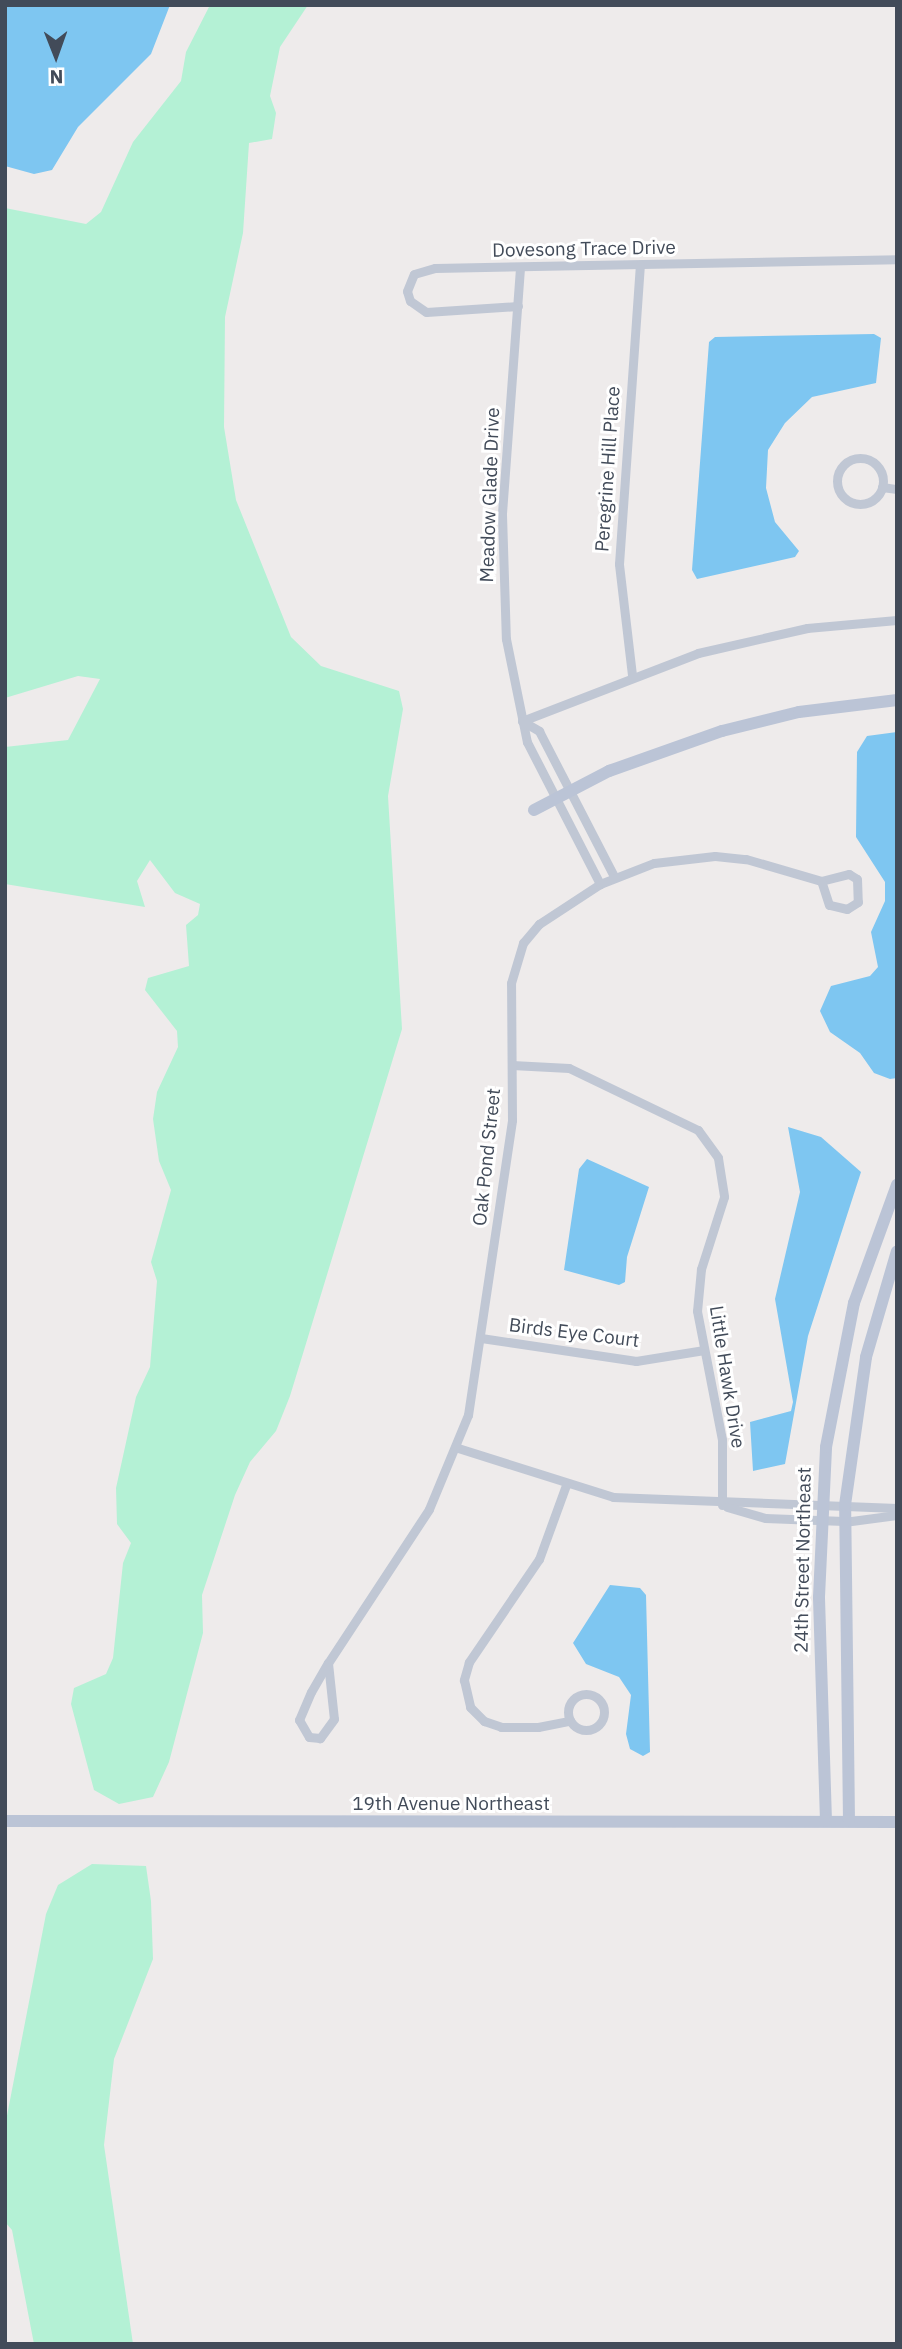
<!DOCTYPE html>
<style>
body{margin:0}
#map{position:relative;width:902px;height:2349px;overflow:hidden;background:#eeebeb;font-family:"IBM Plex Sans",sans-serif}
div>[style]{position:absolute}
.green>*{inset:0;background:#b4f1d5}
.water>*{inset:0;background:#7ec6f1}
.street>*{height:9px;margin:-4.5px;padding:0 4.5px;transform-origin:4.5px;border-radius:4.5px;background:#c0c7d4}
.street>.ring{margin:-4.5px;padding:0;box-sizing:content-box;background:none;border:9px solid #c0c7d4;border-radius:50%}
.secondary>*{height:12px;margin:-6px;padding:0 6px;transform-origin:6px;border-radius:6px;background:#bbc4d6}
span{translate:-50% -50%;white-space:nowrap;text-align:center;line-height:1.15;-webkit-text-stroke:6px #fff;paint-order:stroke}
.street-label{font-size:19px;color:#424b59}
.frame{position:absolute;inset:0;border:7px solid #424b59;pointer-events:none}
.north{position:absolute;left:21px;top:21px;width:70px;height:70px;-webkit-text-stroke:5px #fff;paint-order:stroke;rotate:179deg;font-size:19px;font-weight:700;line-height:28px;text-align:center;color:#424b59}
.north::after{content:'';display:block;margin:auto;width:24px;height:32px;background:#424b59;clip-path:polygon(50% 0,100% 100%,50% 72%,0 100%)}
</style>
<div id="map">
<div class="green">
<i style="clip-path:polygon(210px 5px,308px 5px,280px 47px,270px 96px,276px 113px,272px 139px,249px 143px,243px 233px,225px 317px,224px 427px,236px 500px,291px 637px,321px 666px,399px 691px,403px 709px,388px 796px,402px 1029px,290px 1396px,276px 1431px,250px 1462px,235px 1495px,202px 1595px,203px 1633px,169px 1762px,153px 1797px,119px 1804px,94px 1790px,71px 1704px,74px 1688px,106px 1674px,113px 1658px,123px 1563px,131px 1543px,117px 1524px,116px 1488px,136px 1397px,150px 1367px,157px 1281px,151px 1262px,171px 1190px,159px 1161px,153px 1119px,157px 1092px,178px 1047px,177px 1031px,145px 990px,148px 978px,189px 966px,186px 925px,198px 915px,200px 904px,175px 893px,150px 860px,137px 881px,145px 907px,5px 884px,5px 747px,68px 740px,100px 679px,78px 676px,5px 698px,5px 208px,86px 224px,101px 212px,133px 142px,181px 81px,186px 52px)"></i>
<i style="clip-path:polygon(92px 1864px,146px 1866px,151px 1901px,153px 1959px,114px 2059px,104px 2145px,133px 2344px,34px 2344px,12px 2230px,5px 2222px,5px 2126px,46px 1914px,58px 1885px)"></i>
</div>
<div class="water">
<i style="clip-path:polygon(5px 5px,170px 5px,151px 54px,78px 127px,52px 170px,34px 174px,5px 166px)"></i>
<i style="clip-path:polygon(874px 334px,881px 338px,876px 383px,812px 397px,785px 423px,768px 450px,766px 488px,775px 522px,799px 551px,795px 557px,697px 579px,692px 570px,709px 342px,715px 337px)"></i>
<i style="clip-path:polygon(897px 732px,897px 1078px,890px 1079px,874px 1073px,860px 1053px,830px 1032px,820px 1011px,831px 986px,870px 976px,878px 967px,871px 932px,885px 901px,885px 882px,856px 837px,857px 752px,867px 736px)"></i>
<i style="clip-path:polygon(788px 1127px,821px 1137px,861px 1172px,808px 1336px,785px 1464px,753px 1471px,750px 1422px,791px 1411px,793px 1402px,775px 1299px,800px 1192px)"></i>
<i style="clip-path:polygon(587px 1159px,649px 1187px,627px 1257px,625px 1282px,619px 1285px,564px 1270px,579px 1169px)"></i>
<i style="clip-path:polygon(610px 1585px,640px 1588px,646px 1595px,650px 1752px,643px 1756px,630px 1749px,626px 1734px,631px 1695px,619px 1677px,586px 1664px,573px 1643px)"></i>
</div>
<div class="street">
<i style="left:520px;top:268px;width:248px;rotate:94.2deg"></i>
<i style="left:502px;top:515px;width:124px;rotate:88.2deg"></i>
<i style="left:506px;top:639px;width:105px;rotate:78.5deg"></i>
<i style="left:527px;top:742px;width:160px;rotate:62.8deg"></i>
<i style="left:518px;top:306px;width:92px;rotate:176.3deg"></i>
<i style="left:426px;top:312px;width:19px;rotate:-145deg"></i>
<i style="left:410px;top:301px;width:10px;rotate:-107deg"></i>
<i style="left:407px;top:291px;width:18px;rotate:-68deg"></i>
<i style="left:414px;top:274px;width:22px;rotate:-16deg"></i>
<i style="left:435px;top:268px;width:462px;rotate:-1.1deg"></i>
<i class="ring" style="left:837px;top:458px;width:37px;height:37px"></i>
<i style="left:882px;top:487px;width:15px;rotate:8deg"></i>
<i style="left:632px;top:675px;width:112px;rotate:-96.7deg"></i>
<i style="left:619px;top:564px;width:300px;rotate:-86deg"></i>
<i style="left:522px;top:721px;width:189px;rotate:-21.1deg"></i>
<i style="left:698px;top:653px;width:112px;rotate:-12.9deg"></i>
<i style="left:807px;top:628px;width:90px;rotate:-5.1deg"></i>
<i style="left:522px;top:721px;width:20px;rotate:30deg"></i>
<i style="left:539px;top:731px;width:163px;rotate:62.7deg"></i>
<i style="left:512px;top:1065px;width:57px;rotate:3deg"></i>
<i style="left:569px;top:1068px;width:143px;rotate:25.7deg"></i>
<i style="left:698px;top:1130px;width:34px;rotate:54deg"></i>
<i style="left:718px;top:1158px;width:39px;rotate:81deg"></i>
<i style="left:724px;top:1197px;width:76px;rotate:107.7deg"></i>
<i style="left:701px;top:1269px;width:42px;rotate:95.4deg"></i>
<i style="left:697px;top:1311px;width:131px;rotate:79deg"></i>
<i style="left:722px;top:1440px;width:65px;rotate:90deg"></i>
<i style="left:481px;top:1338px;width:157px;rotate:8.4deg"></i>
<i style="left:636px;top:1361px;width:69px;rotate:-9.2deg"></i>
<i style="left:458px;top:1448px;width:163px;rotate:17.5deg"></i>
<i style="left:613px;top:1497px;width:284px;rotate:2.2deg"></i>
<i style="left:566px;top:1485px;width:79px;rotate:110deg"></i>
<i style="left:539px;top:1559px;width:125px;rotate:124.2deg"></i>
<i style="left:469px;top:1662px;width:19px;rotate:106deg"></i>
<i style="left:464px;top:1680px;width:28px;rotate:77deg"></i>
<i style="left:470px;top:1707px;width:20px;rotate:45deg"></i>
<i style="left:484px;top:1721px;width:18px;rotate:19deg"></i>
<i style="left:501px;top:1727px;width:37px"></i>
<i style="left:538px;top:1727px;width:33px;rotate:-11deg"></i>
<i style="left:727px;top:1507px;width:40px;rotate:16deg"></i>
<i style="left:765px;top:1518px;width:79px;rotate:2.2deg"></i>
<i style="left:844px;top:1522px;width:53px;rotate:-7.5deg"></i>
<i style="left:328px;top:1663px;width:56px;rotate:83.9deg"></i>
<i style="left:334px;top:1719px;width:24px;rotate:126deg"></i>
<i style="left:320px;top:1738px;width:11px;rotate:-175deg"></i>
<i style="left:309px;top:1737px;width:20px;rotate:-120deg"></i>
<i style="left:299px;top:1720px;width:30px;rotate:-67deg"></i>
<i style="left:311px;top:1692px;width:34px;rotate:-60deg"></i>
<i style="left:328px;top:1663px;width:184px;rotate:-56.7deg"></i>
<i style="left:429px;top:1509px;width:102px;rotate:-67.5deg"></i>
<i style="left:468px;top:1415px;width:298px;rotate:-81.5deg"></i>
<i style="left:512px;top:1120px;width:137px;rotate:-90.4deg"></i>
<i style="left:511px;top:983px;width:42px;rotate:-73.3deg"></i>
<i style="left:523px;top:943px;width:25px;rotate:-50deg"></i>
<i style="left:539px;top:924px;width:73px;rotate:-33.3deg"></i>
<i style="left:600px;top:884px;width:58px;rotate:-21.3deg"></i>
<i style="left:654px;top:863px;width:61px;rotate:-6.5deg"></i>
<i style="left:715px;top:856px;width:31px;rotate:6deg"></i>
<i style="left:746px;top:859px;width:78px;rotate:16.3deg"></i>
<i style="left:821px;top:881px;width:29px;rotate:-14deg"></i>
<i style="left:849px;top:874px;width:9px;rotate:32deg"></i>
<i style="left:857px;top:879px;width:23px;rotate:88deg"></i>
<i style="left:858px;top:902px;width:13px;rotate:148deg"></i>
<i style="left:847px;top:909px;width:18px;rotate:-167deg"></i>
<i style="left:829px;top:905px;width:25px;rotate:-108deg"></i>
<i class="ring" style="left:568px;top:1694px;width:27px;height:27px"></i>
</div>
<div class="secondary">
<i style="left:534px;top:810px;width:85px;rotate:-27.5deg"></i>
<i style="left:609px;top:771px;width:120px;rotate:-19.5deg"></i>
<i style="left:722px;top:731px;width:79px;rotate:-13.9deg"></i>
<i style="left:799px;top:712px;width:99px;rotate:-7deg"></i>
<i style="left:5px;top:1821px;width:892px;rotate:0.06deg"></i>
<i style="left:826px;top:1821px;width:224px;rotate:-91.8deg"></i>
<i style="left:819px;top:1597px;width:150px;rotate:-87.3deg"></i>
<i style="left:826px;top:1447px;width:147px;rotate:-79deg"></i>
<i style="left:854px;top:1303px;width:126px;rotate:-70deg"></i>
<i style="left:849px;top:1821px;width:316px;rotate:-90.7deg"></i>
<i style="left:845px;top:1505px;width:149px;rotate:-81.9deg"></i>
<i style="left:866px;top:1357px;width:110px;rotate:-73.7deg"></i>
</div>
<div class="street-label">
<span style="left:584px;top:249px;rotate:-1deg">Dovesong Trace Drive</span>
<span style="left:608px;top:469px;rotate:-86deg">Peregrine Hill Place</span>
<span style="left:490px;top:495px;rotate:-88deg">Meadow Glade Drive</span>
<span style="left:487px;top:1157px;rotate:-84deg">Oak Pond Street</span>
<span style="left:574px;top:1333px;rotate:7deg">Birds Eye Court</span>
<span style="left:727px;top:1377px;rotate:81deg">Little Hawk Drive</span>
<span style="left:803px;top:1560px;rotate:-89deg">24th Street Northeast</span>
<span style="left:451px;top:1804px">19th Avenue Northeast</span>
</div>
<div class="frame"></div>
<div class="north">N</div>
</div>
